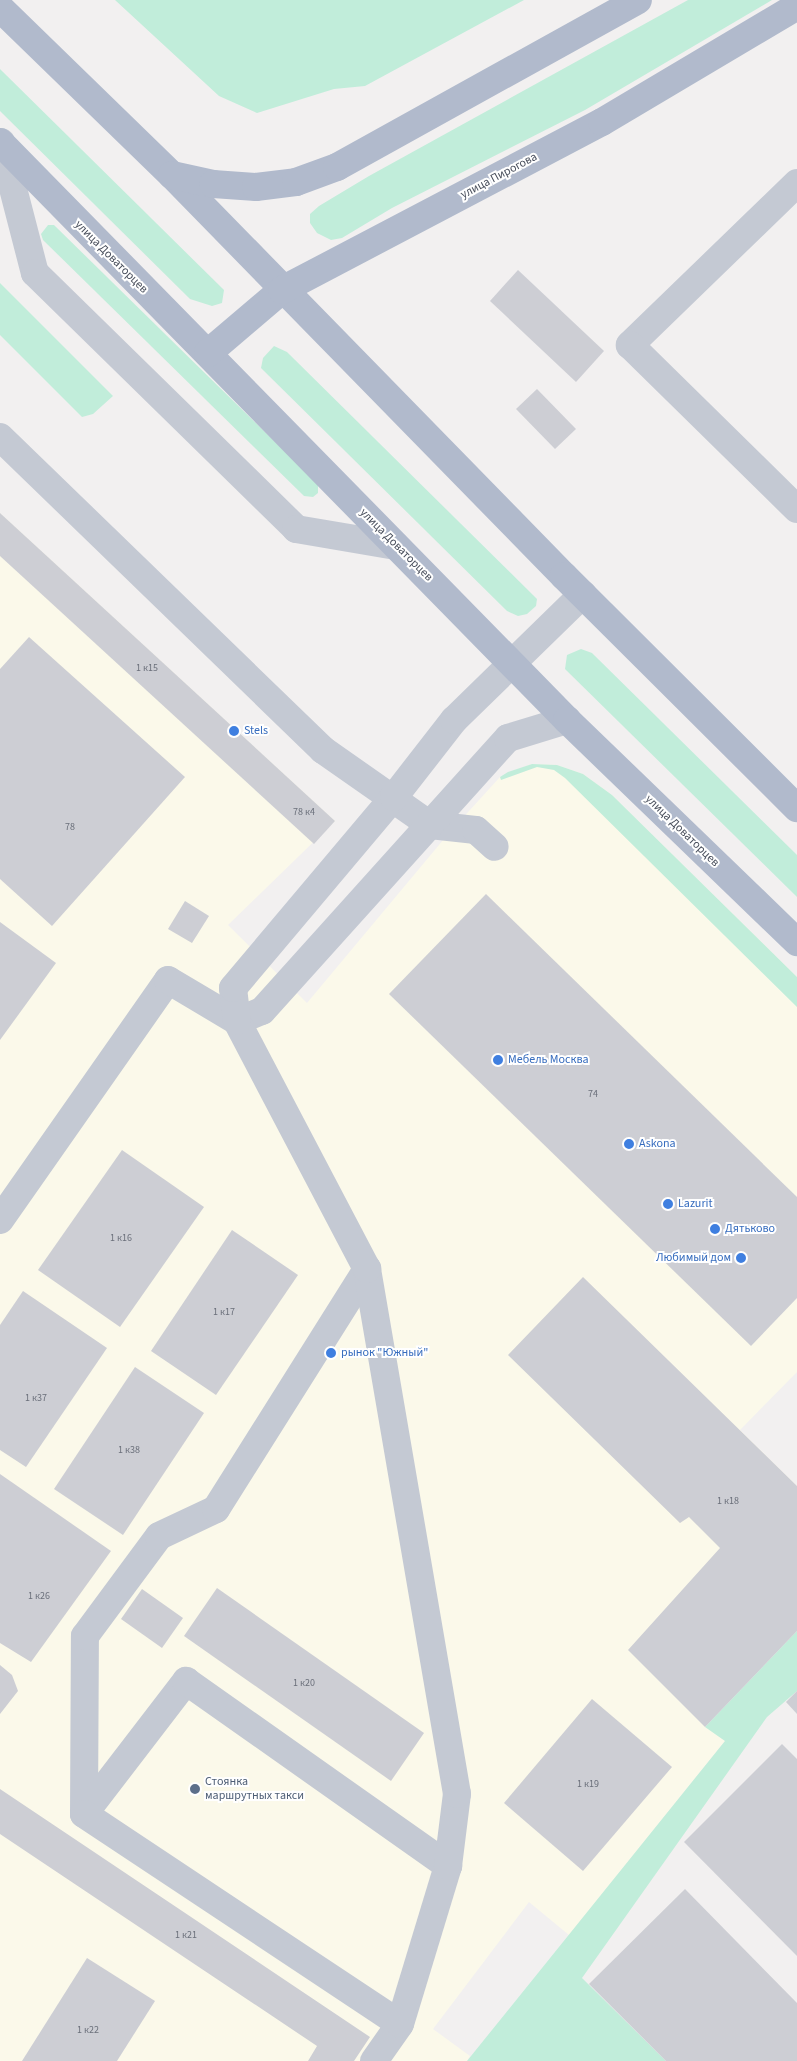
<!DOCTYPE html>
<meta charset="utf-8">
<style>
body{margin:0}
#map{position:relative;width:797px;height:2061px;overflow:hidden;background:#f2f0f0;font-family:"Source Sans 3",sans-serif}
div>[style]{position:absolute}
.commercial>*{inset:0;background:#fbf9ea}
.green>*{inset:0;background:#c1edda}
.building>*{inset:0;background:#cdced4}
.minor>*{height:28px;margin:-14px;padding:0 14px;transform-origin:14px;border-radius:14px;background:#c4c9d3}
.major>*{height:28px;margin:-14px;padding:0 14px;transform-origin:14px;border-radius:14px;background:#b1bacc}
.dots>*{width:14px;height:14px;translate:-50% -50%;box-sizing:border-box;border:2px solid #fff;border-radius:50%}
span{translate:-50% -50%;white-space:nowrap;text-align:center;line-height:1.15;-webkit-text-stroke:4px #fff;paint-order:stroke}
.number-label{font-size:10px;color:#6a6f7a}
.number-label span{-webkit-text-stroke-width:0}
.street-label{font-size:12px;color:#494f5c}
.shop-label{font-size:12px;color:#366cbe}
.left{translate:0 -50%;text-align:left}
.right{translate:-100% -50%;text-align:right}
.service-label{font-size:12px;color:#4e5e75}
</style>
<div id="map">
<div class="commercial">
<i style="clip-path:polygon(0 513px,335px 821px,228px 925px,307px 1003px,449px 833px,500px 777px,532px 764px,557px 765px,583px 774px,612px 795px,797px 977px,797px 1372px,740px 1430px,797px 1486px,797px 1631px,705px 1726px,725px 1741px,569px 1935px,529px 1902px,433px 2029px,470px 2056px,467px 2061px,0 2061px)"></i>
</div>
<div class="green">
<i style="clip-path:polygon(115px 0,524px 0,365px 86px,334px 89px,257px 113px,219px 96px)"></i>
<i style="clip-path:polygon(688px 0,772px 0,585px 110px,392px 208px,342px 238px,331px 240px,317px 233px,310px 223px,310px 214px,319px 206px,369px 176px)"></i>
<i style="clip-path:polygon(0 69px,224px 290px,222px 303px,212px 306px,190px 299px,0 111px)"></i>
<i style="clip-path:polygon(48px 225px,54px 225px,318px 484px,318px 493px,313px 497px,304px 496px,43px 240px,41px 234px)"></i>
<i style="clip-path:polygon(0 283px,113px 396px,93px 414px,82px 417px,0 335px)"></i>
<i style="clip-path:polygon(274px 346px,287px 352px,537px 599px,536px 606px,527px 614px,518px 616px,507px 611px,261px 368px,263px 358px)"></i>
<i style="clip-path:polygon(581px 649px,592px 653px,797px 855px,797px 897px,565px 669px,567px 655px)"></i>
<i style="clip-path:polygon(532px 764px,557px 765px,583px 774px,612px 795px,797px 977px,797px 1007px,565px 778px,554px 770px,537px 767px,501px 780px,500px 777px,508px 772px)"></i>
<i style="clip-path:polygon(797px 1631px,797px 1691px,767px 1717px,582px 1978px,666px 2061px,467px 2061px,725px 1741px,705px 1727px)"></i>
</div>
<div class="building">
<i style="clip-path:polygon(518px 270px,604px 351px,576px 382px,490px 301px)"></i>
<i style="clip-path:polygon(537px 389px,576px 429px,555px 449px,516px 409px)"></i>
<i style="clip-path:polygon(0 513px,335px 821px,314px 844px,0 556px)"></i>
<i style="clip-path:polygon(29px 637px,185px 777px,52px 926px,0 879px,0 669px)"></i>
<i style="clip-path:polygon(486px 894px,797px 1197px,797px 1298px,751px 1346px,389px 994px)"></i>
<i style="clip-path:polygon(185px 901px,209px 916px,192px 943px,168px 929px)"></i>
<i style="clip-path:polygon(0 922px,56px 963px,0 1040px)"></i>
<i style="clip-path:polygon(122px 1150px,204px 1207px,120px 1327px,38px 1270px)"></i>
<i style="clip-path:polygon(232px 1230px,298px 1275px,216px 1395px,151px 1351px)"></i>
<i style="clip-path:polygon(583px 1277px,797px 1486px,797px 1631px,705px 1727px,628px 1650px,720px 1548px,689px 1517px,680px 1523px,508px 1355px)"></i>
<i style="clip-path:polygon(23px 1291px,107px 1348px,26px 1467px,0 1450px,0 1325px)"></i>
<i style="clip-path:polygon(135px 1367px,204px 1413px,123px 1535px,54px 1489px)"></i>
<i style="clip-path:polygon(0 1474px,111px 1551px,31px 1662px,0 1643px)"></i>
<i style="clip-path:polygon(217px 1588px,424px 1733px,391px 1781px,184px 1636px)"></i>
<i style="clip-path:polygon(142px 1589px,183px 1618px,162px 1648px,121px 1619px)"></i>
<i style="clip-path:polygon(0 1665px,12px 1675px,18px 1691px,0 1714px)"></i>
<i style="clip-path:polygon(797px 1691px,797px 1714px,786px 1702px)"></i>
<i style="clip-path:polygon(592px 1699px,672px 1767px,583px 1871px,504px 1803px)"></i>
<i style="clip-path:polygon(782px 1744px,797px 1759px,797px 1956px,684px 1842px)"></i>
<i style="clip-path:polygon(0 1789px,370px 2037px,354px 2061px,308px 2061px,317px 2046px,0 1834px)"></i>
<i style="clip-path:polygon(685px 1889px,797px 2003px,797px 2061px,666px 2061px,589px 1984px)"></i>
<i style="clip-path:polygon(87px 1958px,155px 2001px,117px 2061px,22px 2061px)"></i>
</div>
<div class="minor">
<i style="left:1px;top:142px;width:135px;rotate:75.5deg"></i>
<i style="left:35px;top:273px;width:366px;rotate:44.4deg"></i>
<i style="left:296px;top:529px;width:101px;rotate:9.6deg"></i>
<i style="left:797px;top:183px;width:233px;rotate:135.9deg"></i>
<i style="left:630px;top:345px;width:234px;rotate:44.5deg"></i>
<i style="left:0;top:437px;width:450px;rotate:44.1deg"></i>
<i style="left:323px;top:750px;width:131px;rotate:35deg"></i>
<i style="left:430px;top:825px;width:46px;rotate:6.2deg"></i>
<i style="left:476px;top:830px;width:25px;rotate:42deg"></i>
<i style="left:237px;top:1021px;width:27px;rotate:-22deg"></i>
<i style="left:262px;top:1011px;width:367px;rotate:-48deg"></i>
<i style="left:508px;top:738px;width:62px;rotate:-17deg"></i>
<i style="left:0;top:1220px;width:293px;rotate:-55deg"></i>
<i style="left:168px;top:980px;width:80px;rotate:30.7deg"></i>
<i style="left:84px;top:1814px;width:178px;rotate:-89.7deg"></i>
<i style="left:85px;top:1636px;width:124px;rotate:-53.5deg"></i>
<i style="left:159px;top:1536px;width:63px;rotate:-25.3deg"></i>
<i style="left:216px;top:1509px;width:284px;rotate:-57.8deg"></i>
<i style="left:84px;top:1814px;width:168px;rotate:-52.5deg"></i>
<i style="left:186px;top:1681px;width:321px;rotate:35.2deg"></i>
<i style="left:84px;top:1814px;width:379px;rotate:33.6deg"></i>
<i style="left:374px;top:2061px;width:45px;rotate:-54.9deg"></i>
<i style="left:400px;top:2024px;width:165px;rotate:-73.1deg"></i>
<i style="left:448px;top:1866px;width:73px;rotate:-82.9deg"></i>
<i style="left:457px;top:1794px;width:533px;rotate:-99.73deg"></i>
<i style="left:367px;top:1269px;width:280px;rotate:-117.7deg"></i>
<i style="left:237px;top:1021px;width:33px;rotate:-97deg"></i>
<i style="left:233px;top:988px;width:250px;rotate:-49.9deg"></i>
<i style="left:394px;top:797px;width:98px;rotate:-52.1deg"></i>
<i style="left:454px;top:720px;width:180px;rotate:-44.3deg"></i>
</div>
<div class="major">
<i style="left:0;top:8px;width:240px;rotate:44.2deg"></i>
<i style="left:172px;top:175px;width:561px;rotate:45.65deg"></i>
<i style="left:564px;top:576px;width:329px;rotate:44.9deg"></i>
<i style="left:0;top:142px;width:810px;rotate:45.55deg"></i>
<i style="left:567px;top:720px;width:320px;rotate:44deg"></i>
<i style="left:172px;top:175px;width:42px;rotate:12.4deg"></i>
<i style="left:213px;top:184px;width:43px;rotate:4deg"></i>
<i style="left:256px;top:187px;width:40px;rotate:-7.1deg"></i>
<i style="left:296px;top:182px;width:44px;rotate:-20.1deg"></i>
<i style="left:337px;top:167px;width:344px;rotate:-29deg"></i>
<i style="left:208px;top:353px;width:97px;rotate:-40.4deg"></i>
<i style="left:282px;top:290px;width:361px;rotate:-27.7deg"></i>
<i style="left:602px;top:122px;width:227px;rotate:-30.7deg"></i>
</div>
<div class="dots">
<i style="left:234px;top:731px;background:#3f7fe0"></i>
<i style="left:498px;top:1060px;background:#3f7fe0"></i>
<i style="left:629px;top:1144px;background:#3f7fe0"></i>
<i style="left:668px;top:1204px;background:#3f7fe0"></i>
<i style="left:715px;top:1229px;background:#3f7fe0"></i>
<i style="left:741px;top:1258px;background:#3f7fe0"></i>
<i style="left:331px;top:1353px;background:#3f7fe0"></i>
<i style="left:195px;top:1789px;background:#5c6f8a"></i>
</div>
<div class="number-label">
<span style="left:147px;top:669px">1 к15</span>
<span style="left:304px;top:813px">78 к4</span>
<span style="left:70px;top:828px">78</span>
<span style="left:593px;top:1095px">74</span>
<span style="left:121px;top:1239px">1 к16</span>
<span style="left:224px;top:1313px">1 к17</span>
<span style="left:36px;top:1399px">1 к37</span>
<span style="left:129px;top:1451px">1 к38</span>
<span style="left:728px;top:1502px">1 к18</span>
<span style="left:39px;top:1597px">1 к26</span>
<span style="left:304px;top:1684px">1 к20</span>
<span style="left:588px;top:1785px">1 к19</span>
<span style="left:186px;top:1936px">1 к21</span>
<span style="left:88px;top:2031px">1 к22</span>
</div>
<div class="street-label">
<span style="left:499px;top:176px;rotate:-28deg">улица Пирогова</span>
<span style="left:111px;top:257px;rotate:45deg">улица Доваторцев</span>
<span style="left:396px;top:545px;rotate:45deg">улица Доваторцев</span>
<span style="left:682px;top:831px;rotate:44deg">улица Доваторцев</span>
</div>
<div class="shop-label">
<span class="left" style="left:244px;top:731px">Stels</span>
<span class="left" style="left:508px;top:1060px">Мебель Москва</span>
<span class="left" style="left:639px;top:1144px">Askona</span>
<span class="left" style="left:678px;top:1204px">Lazurit</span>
<span class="left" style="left:725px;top:1229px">Дятьково</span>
<span class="right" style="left:731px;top:1258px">Любимый дом</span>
<span class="left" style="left:341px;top:1353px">рынок "Южный"</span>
</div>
<div class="service-label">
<span class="left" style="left:205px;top:1789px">Стоянка<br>маршрутных такси</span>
</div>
</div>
